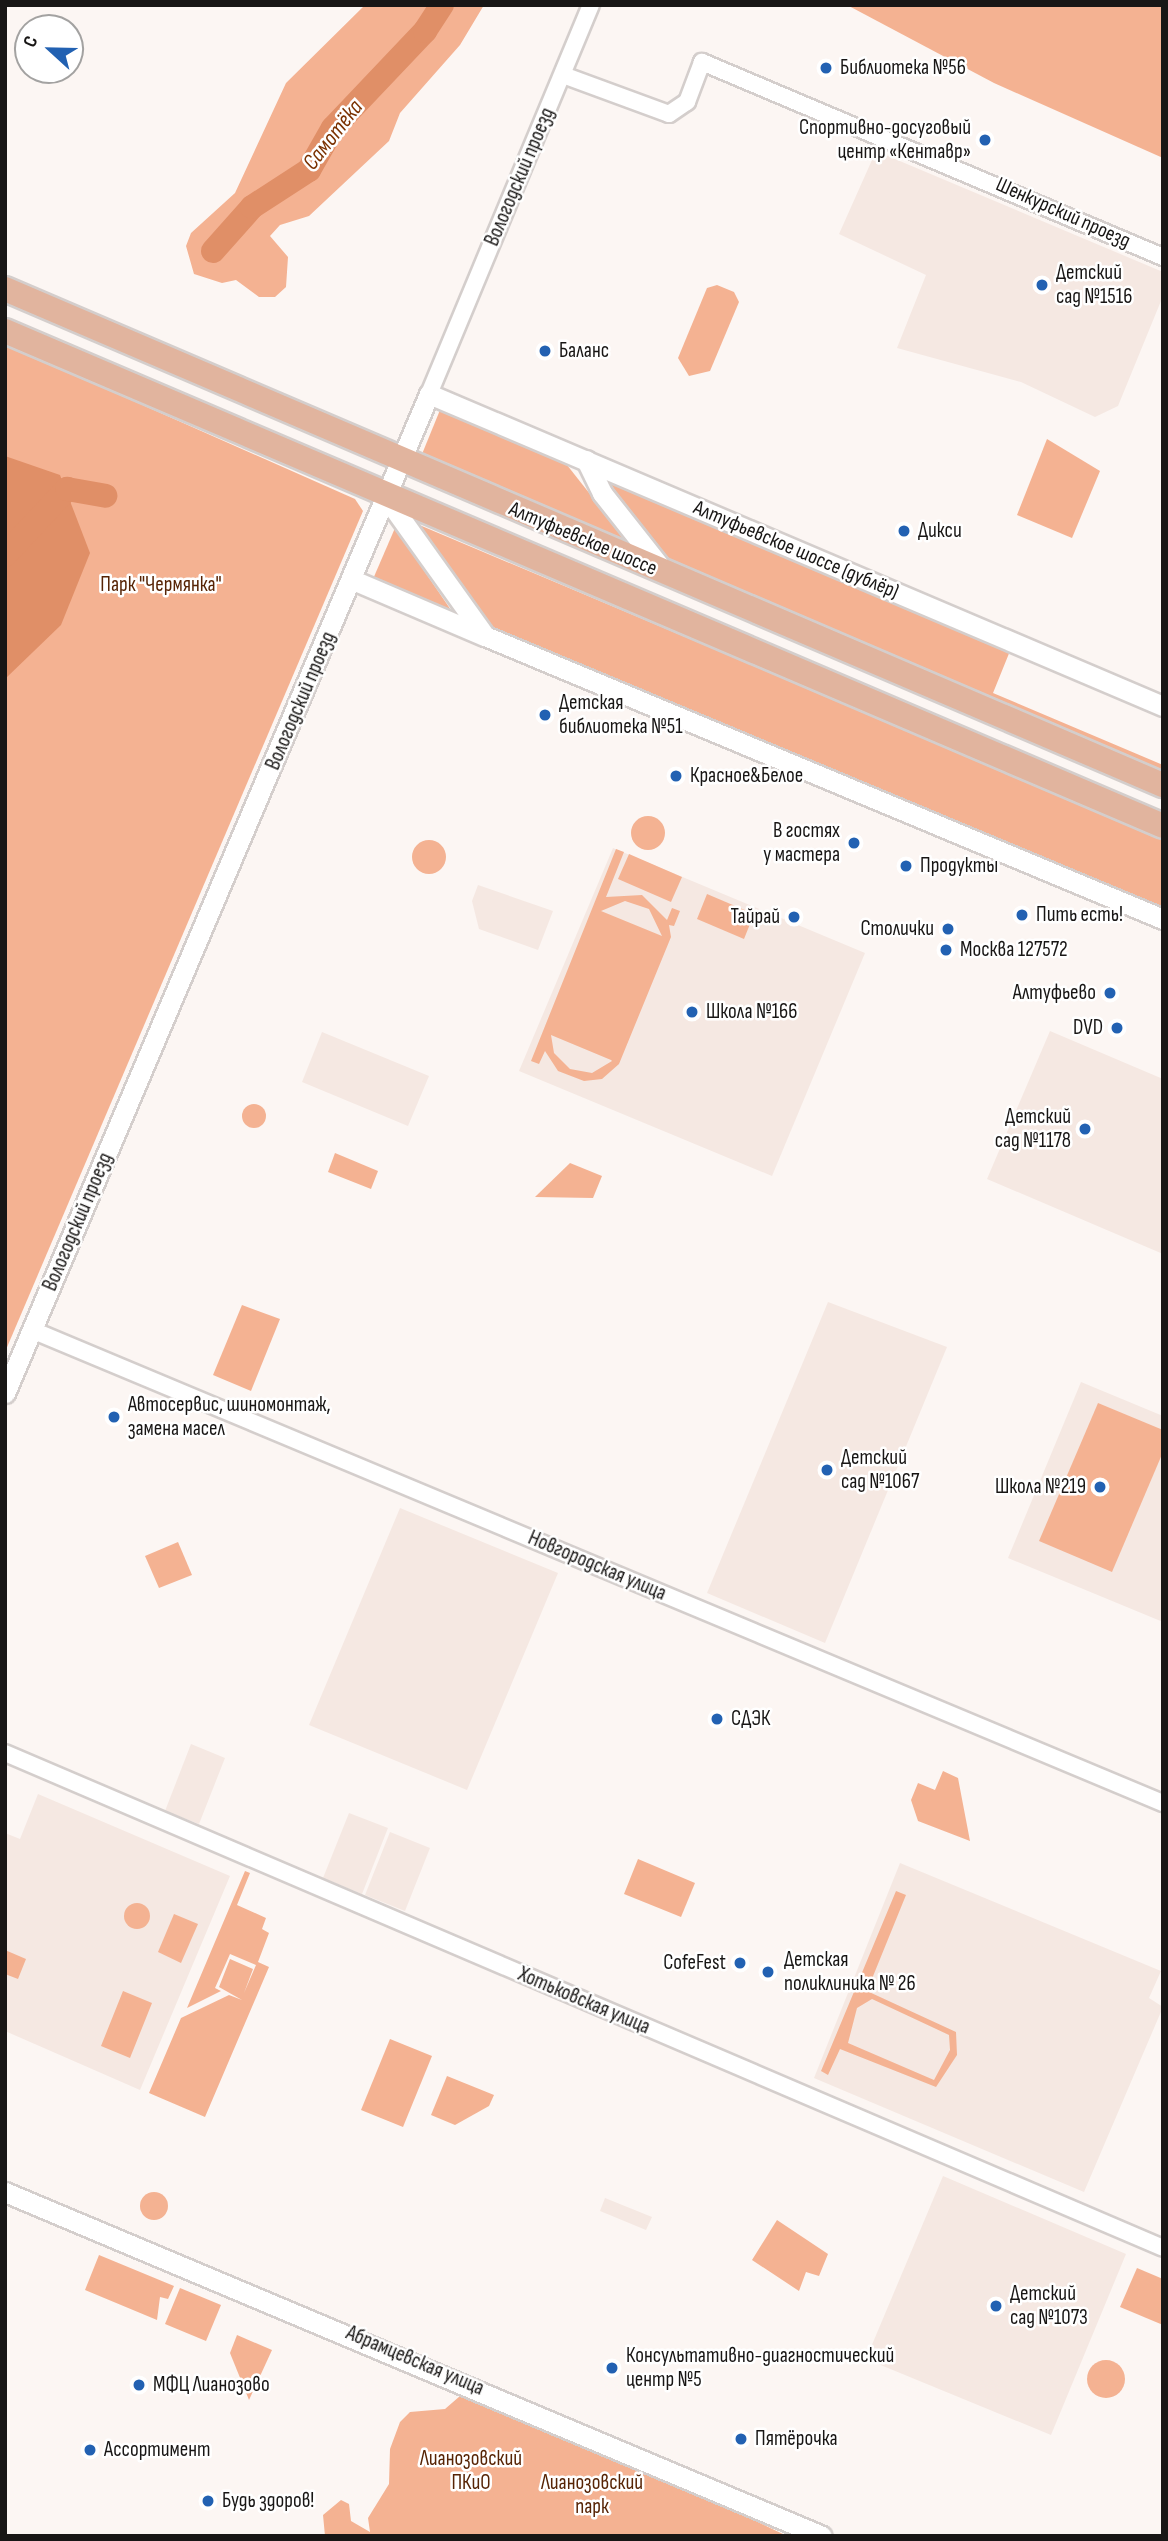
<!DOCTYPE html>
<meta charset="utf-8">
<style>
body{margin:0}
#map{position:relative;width:1168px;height:2541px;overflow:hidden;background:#fcf6f3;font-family:"Sofia Sans Condensed",sans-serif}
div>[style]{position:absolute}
.built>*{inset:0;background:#f5e8e2}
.green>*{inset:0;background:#f4b292}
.round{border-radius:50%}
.water>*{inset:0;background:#e08f67}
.river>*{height:24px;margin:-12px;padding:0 12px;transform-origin:12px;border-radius:12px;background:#e08f67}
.roads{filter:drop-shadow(2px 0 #d4cecc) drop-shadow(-2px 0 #d4cecc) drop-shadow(0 2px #d4cecc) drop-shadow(0 -2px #d4cecc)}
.minor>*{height:16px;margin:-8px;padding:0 8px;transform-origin:8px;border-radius:8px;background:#fff}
.tertiary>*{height:19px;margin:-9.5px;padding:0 9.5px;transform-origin:9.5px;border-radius:9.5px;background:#fff}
.primary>*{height:24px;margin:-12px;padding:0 12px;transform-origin:12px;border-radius:12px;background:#e1b49e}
.dots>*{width:19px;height:19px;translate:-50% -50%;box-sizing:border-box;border:4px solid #fff;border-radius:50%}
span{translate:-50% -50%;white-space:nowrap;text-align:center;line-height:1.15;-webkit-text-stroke:5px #fff;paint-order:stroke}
.poi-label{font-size:21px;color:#181615}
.left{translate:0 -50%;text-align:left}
.right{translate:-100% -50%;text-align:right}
.street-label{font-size:21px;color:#181615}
.park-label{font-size:21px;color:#572405}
.water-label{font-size:23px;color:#7a3100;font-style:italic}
.frame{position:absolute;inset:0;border:7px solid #181615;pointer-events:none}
.north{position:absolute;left:14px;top:14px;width:70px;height:70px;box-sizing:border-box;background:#fff;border:2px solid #a3a2a1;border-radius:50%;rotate:292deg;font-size:19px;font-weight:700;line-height:28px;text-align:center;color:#181615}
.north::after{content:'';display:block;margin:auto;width:24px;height:32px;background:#2261b2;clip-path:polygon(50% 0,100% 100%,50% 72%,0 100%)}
</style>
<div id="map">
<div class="built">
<i style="clip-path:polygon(876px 151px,1163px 272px,1163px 296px,1118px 406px,1095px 417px,1021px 382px,897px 348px,926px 275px,839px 234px)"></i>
<i style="clip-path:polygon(613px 848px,865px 953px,772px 1176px,519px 1071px)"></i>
<i style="clip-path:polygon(478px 885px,553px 911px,538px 950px,479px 929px,472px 901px)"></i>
<i style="clip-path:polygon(1050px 1031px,1163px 1079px,1163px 1254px,987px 1179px)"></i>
<i style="clip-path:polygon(322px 1032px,429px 1076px,408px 1126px,302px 1082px)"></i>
<i style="clip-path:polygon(828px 1302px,947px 1347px,825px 1643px,707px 1593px)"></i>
<i style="clip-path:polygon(1081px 1382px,1163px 1416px,1163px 1622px,1008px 1558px)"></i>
<i style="clip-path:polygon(400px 1508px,558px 1573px,467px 1790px,309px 1725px)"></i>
<i style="clip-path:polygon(191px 1744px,225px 1758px,199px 1824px,165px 1811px)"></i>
<i style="clip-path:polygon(38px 1794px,230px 1876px,140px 2090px,5px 2031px,5px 1833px,20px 1839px)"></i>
<i style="clip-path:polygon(349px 1813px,388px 1828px,362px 1894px,323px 1878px)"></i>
<i style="clip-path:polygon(390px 1832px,430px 1848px,405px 1911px,365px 1895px)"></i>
<i style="clip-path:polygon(900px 1863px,1161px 1971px,1149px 1998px,1163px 2007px,1084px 2192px,814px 2078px)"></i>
<i style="clip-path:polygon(943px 2176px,1126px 2254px,1051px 2435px,866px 2359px)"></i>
<i style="clip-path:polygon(605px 2198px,652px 2217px,646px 2230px,600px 2211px)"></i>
</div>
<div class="green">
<i style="clip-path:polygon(365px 5px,484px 5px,460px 45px,400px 113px,389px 141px,309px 216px,280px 225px,270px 236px,288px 257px,286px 287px,275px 297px,259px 297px,236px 280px,222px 283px,194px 274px,186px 246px,191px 233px,235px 193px,286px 83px)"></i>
<i style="clip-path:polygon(847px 5px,1163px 5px,1163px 158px,994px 83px)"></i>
<i style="clip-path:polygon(717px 285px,734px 292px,739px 302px,710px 371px,689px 376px,678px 358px,707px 288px)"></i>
<i style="clip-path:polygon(5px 344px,355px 499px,363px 511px,5px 1352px)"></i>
<i style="clip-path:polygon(440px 410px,567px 465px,635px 551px,420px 459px)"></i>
<i style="clip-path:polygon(1047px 439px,1100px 471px,1072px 538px,1017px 515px)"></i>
<i style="clip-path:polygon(609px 482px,1010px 651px,993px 693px,1163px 765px,1163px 775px,668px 564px)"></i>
<i style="clip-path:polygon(417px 524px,1163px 838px,1163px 914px,490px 630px)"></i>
<i style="clip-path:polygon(395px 528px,453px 613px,373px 579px)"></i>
<i class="round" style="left:631px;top:816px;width:34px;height:34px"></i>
<i class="round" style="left:412px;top:840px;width:34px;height:34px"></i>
<i style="clip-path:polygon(evenodd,616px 849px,624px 852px,606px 897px,642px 895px,667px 920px,672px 908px,680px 911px,674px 926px,669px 925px,671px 937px,619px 1064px,602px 1079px,584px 1081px,558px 1071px,545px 1051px,539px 1064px,531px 1061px,616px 849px,625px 901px,649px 909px,662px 936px,601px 911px,625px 901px,616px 849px,551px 1035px,611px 1060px,612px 1061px,592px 1073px,570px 1069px,554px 1053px,551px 1035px)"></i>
<i style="clip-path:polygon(629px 854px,682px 877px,671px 902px,618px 879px)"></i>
<i style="clip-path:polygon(707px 894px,754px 914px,744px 939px,697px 919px)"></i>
<i class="round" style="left:242px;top:1104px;width:24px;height:24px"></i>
<i style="clip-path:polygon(335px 1153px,378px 1171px,371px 1189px,328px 1172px)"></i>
<i style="clip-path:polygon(570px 1163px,602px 1176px,593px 1198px,535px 1197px)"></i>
<i style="clip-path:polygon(242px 1305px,280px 1319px,251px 1391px,213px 1375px)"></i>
<i style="clip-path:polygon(1098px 1403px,1163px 1430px,1163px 1452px,1112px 1572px,1039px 1541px)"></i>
<i style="clip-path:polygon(178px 1542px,192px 1575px,159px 1588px,145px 1556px)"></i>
<i style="clip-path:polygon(943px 1771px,958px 1778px,970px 1841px,918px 1821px,911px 1800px,918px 1783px,935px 1790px)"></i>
<i style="clip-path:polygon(638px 1859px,695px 1883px,681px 1917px,624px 1894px)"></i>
<i style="clip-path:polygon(245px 1871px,250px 1873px,237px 1905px,266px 1918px,262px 1929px,269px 1933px,258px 1962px,269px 1967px,205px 2117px,149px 2093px,181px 2018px,229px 1995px,242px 2000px,219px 1987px,230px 1959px,253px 1969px,244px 1993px,256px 1965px,230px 1954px,215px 1988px,221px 1991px,187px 2008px)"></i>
<i style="clip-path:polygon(evenodd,896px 1891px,906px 1895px,867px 1991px,956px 2032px,957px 2055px,936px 2087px,840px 2049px,828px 2075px,821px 2071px,896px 1891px,872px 1999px,949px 2035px,950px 2050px,934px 2080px,848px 2043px,857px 2008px,872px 1999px)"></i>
<i class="round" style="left:124px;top:1903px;width:26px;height:26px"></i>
<i style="clip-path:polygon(174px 1914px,198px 1924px,181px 1963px,158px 1952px)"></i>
<i style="clip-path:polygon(5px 1950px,26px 1959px,18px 1979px,5px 1974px)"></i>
<i style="clip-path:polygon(123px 1991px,152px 2003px,130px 2058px,101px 2046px)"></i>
<i style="clip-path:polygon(390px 2039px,432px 2056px,403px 2127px,361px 2110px)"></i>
<i style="clip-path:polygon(447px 2076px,494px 2095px,489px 2106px,455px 2125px,431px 2115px)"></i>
<i class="round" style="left:140px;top:2192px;width:28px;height:28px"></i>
<i style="clip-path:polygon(777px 2220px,828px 2254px,819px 2276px,806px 2272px,799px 2291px,752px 2260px)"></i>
<i style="clip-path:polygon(99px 2255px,174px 2286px,168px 2299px,160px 2297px,157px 2320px,85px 2290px)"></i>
<i style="clip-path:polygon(1137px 2268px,1163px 2279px,1163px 2325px,1120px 2307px)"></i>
<i style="clip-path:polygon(180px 2288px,221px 2305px,206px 2341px,165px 2324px)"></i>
<i style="clip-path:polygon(237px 2335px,272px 2350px,249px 2400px,230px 2353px)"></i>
<i class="round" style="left:1087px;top:2360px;width:38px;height:38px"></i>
<i style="clip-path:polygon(460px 2396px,633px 2462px,787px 2536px,325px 2536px,323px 2515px,341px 2500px,349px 2504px,351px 2521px,370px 2532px,368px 2518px,389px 2484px,390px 2449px,400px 2422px,410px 2412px,445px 2409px)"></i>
</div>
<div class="water">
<i style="clip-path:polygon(5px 456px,60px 475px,90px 553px,61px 625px,5px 679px)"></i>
</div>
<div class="river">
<i style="left:213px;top:251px;width:59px;rotate:-48.4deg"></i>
<i style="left:252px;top:207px;width:68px;rotate:-33deg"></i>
<i style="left:309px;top:170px;width:48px;rotate:-60.3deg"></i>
<i style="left:333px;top:128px;width:134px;rotate:-46.5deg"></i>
<i style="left:425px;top:31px;width:31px;rotate:-57deg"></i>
<i style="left:5px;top:555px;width:91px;rotate:-46.8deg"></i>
<i style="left:67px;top:489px;width:39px;rotate:10deg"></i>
</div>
<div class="roads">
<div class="minor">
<i style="left:563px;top:75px;width:113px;rotate:20.2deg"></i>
<i style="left:669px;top:114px;width:22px;rotate:-34deg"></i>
<i style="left:687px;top:102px;width:43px;rotate:-69.4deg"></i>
<i style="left:702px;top:62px;width:501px;rotate:22.93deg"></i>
<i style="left:429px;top:394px;width:421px;rotate:-67.4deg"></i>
<i style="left:32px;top:1330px;width:1226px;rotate:22.7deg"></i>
<i style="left:5px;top:1753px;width:1259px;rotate:23.14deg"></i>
</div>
<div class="tertiary">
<i style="left:586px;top:460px;width:37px;rotate:64deg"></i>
<i style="left:602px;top:493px;width:98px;rotate:51.6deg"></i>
<i style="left:387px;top:499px;width:168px;rotate:54.4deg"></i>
<i style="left:485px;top:636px;width:735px;rotate:22.66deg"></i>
<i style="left:353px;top:580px;width:142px;rotate:23.1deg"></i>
<i style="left:5px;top:1393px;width:1085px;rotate:-67deg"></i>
<i style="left:429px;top:394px;width:798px;rotate:23.03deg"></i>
<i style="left:5px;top:2192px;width:886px;rotate:22.83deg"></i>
</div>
<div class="primary">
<i style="left:5px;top:289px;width:1260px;rotate:23.19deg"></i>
<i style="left:5px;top:331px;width:1259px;rotate:23.14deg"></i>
</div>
</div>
<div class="dots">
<i style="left:826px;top:68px;background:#2261b2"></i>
<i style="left:985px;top:140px;background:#2261b2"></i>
<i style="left:1042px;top:285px;background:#2261b2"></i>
<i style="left:545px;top:351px;background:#2261b2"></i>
<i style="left:904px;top:531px;background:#2261b2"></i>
<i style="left:545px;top:715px;background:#2261b2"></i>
<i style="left:676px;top:776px;background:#2261b2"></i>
<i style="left:854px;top:843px;background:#2261b2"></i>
<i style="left:906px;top:866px;background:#2261b2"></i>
<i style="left:1022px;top:915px;background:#2261b2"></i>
<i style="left:794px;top:917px;background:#2261b2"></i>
<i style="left:948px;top:929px;background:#2261b2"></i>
<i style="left:946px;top:950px;background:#2261b2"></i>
<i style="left:1110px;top:993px;background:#2261b2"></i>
<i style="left:692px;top:1012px;background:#2261b2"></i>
<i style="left:1117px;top:1028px;background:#2261b2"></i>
<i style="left:1085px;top:1129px;background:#2261b2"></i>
<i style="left:114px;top:1417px;background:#2261b2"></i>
<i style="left:827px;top:1470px;background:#2261b2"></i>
<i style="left:1100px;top:1487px;background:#2261b2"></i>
<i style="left:717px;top:1719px;background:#2261b2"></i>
<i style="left:740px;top:1963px;background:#2261b2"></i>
<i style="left:768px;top:1972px;background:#2261b2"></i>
<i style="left:996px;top:2306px;background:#2261b2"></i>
<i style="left:612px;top:2368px;background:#2261b2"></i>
<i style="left:139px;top:2385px;background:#2261b2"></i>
<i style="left:741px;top:2439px;background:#2261b2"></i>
<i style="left:90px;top:2450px;background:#2261b2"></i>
<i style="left:208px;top:2501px;background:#2261b2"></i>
</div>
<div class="poi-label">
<span class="left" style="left:840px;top:68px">Библиотека №56</span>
<span class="right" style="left:971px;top:140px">Спортивно-досуговый<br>центр «Кентавр»</span>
<span class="left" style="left:1056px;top:285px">Детский<br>сад №1516</span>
<span class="left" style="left:559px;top:351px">Баланс</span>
<span class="left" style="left:918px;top:531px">Дикси</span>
<span class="left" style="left:559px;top:715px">Детская<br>библиотека №51</span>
<span class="left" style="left:690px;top:776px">Красное&amp;Белое</span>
<span class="right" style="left:840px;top:843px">В гостях<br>у мастера</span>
<span class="left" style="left:920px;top:866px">Продукты</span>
<span class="left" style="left:1036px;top:915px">Пить есть!</span>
<span class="right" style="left:780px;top:917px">Тайрай</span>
<span class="right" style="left:934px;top:929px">Столички</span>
<span class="left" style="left:960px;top:950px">Москва 127572</span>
<span class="right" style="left:1096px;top:993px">Алтуфьево</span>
<span class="left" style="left:706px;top:1012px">Школа №166</span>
<span class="right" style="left:1103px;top:1028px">DVD</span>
<span class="right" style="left:1071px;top:1129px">Детский<br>сад №1178</span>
<span class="left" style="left:128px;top:1417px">Автосервис, шиномонтаж,<br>замена масел</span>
<span class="left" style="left:841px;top:1470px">Детский<br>сад №1067</span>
<span class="right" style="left:1086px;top:1487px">Школа №219</span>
<span class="left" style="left:731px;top:1719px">СДЭК</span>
<span class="left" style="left:784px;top:1972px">Детская<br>поликлиника № 26</span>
<span class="right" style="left:726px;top:1963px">CofeFest</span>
<span class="left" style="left:1010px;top:2306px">Детский<br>сад №1073</span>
<span class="left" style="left:626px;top:2368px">Консультативно-диагностический<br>центр №5</span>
<span class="left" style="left:153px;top:2385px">МФЦ Лианозово</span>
<span class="left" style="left:755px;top:2439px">Пятёрочка</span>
<span class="left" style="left:104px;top:2450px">Ассортимент</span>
<span class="left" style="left:222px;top:2501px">Будь здоров!</span>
</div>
<div class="street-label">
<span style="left:520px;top:177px;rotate:-67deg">Вологодский проезд</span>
<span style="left:1063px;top:213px;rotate:24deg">Шенкурский проезд</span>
<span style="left:583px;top:539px;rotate:23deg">Алтуфьевское шоссе</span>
<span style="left:796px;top:550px;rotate:23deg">Алтуфьевское шоссе (дублёр)</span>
<span style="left:301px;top:701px;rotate:-67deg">Вологодский проезд</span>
<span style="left:78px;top:1222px;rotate:-67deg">Вологодский проезд</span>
<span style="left:597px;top:1566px;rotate:23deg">Новгородская улица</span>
<span style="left:584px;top:2001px;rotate:23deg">Хотьковская улица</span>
<span style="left:415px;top:2361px;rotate:23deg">Абрамцевская улица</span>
</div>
<div class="park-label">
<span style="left:161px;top:585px">Парк "Чермянка"</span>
<span style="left:471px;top:2471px">Лианозовский<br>ПКиО</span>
<span style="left:592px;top:2495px">Лианозовский<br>парк</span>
</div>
<div class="water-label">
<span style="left:333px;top:135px;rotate:-52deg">Самотёка</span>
</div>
<div class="frame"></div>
<div class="north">С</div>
</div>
